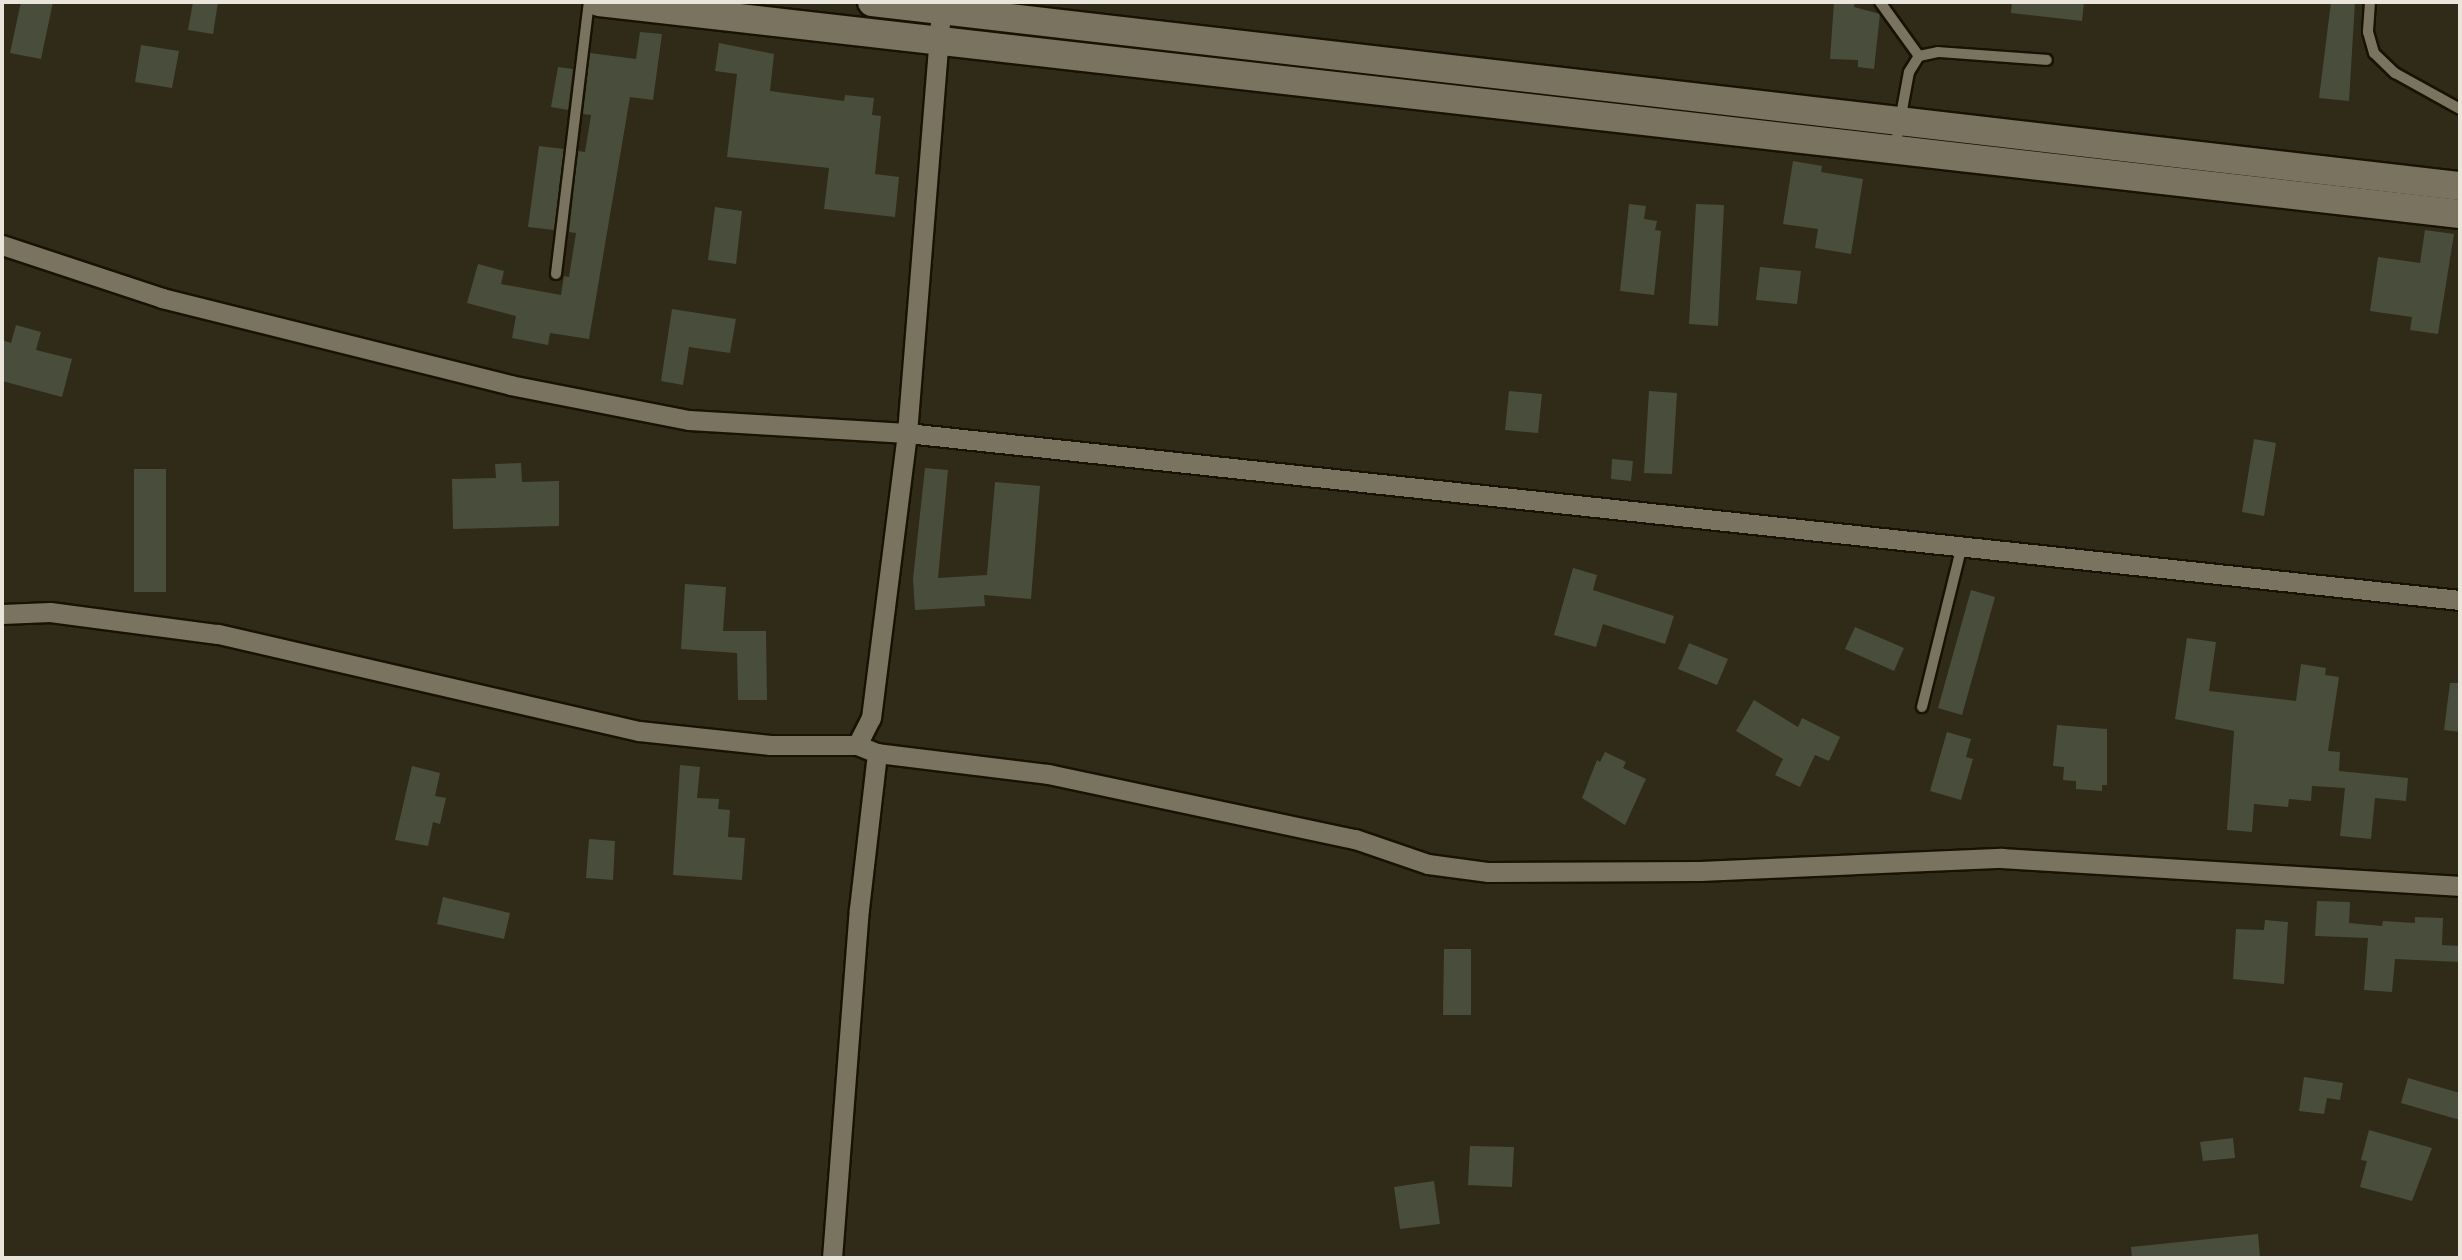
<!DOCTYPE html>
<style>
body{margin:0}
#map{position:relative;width:2462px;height:1260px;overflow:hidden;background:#302a18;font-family:Cabin,sans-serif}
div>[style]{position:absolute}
.building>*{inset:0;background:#484e3b}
.roads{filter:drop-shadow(2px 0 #181203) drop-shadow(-2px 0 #181203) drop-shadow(0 2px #181203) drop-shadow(0 -2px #181203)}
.lane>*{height:10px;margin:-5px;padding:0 5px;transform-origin:5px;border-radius:5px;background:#7a735f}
.street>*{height:19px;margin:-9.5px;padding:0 9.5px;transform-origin:9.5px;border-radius:9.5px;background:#7a735f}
.secondary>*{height:28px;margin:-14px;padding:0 14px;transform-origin:14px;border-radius:14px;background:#7a735f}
span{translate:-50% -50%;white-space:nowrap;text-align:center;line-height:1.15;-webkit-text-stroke:5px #302a18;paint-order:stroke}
.frame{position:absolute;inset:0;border:4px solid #e9e5da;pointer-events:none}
</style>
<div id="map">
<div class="building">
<i style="clip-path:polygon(21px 2px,53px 2px,41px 59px,10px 53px)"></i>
<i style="clip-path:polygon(193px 2px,218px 2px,213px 34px,188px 30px)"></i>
<i style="clip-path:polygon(1834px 2px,1855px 2px,1854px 7px,1880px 14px,1874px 69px,1858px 67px,1858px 60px,1830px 59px)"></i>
<i style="clip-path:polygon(2012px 2px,2084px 2px,2082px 21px,2011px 13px)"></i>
<i style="clip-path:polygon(2331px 2px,2355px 2px,2349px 101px,2319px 98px)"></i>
<i style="clip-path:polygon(640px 32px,662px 34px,653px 100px,630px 97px,589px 339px,550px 333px,548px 345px,512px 338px,516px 316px,467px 303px,478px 264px,504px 271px,501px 284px,561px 295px,564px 276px,569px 277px,576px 233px,569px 232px,578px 151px,585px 152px,591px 115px,583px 114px,590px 53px,636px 59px)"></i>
<i style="clip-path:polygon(719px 43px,774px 54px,770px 91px,844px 101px,845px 95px,874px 98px,872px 115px,881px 116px,875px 174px,899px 177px,895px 217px,824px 209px,829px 168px,727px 157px,737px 74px,715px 71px)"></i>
<i style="clip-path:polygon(141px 45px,179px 51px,172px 88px,135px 82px)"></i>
<i style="clip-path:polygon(558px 67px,573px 69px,568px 110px,551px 107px)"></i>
<i style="clip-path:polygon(539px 146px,564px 149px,554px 230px,528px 227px)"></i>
<i style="clip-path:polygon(1793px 161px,1822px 166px,1821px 172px,1863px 179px,1851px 254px,1815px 248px,1818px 229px,1783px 224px)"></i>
<i style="clip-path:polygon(1629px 204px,1646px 206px,1644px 219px,1657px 221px,1655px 230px,1661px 231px,1654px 295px,1620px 291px)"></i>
<i style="clip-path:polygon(1696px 204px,1724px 205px,1718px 326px,1689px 324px)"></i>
<i style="clip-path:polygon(715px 207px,742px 211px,736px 264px,708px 260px)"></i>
<i style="clip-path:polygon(2425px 230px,2454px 234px,2438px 334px,2410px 330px,2412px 317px,2370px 311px,2378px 257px,2420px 263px)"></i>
<i style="clip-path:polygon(1760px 267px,1801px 271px,1797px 304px,1756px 300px)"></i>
<i style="clip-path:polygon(672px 309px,736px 319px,730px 353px,689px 347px,683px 385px,661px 381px)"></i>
<i style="clip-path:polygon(16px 325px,41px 332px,36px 350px,72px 359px,62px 397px,2px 381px,2px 340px,11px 343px)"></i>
<i style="clip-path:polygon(1509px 391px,1542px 394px,1538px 433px,1505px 430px)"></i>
<i style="clip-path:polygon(1649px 391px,1677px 393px,1672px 474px,1644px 473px)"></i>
<i style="clip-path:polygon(2254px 439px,2276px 443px,2264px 516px,2242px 512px)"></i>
<i style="clip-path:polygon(1612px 459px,1633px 461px,1631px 481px,1611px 479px)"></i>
<i style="clip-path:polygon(521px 463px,522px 482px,559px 481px,559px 526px,453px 529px,452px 479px,496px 478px,495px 464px)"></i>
<i style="clip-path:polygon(925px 468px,948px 470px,938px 578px,987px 575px,995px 482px,1040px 486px,1031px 599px,984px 595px,985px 606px,915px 610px,913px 579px)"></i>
<i style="clip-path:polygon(134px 469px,166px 469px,166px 592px,134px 592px)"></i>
<i style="clip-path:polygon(1573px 568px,1597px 575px,1593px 590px,1674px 616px,1665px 644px,1603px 624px,1596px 647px,1554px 635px)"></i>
<i style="clip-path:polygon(685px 584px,726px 587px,723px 631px,766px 631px,767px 700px,738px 700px,737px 653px,681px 649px)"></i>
<i style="clip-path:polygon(1971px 590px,1995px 597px,1962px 715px,1938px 708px)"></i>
<i style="clip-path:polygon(1855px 627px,1904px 648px,1894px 671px,1845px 649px)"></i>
<i style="clip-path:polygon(2187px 638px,2216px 642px,2209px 691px,2296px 701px,2301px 664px,2326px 668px,2325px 675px,2339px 677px,2328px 751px,2340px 752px,2339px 771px,2408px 778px,2406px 801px,2375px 798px,2371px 839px,2340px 836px,2345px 788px,2312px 786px,2311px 801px,2289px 799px,2288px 807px,2254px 804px,2252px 832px,2227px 830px,2234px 731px,2175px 719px)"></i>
<i style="clip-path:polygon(1689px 643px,1728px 659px,1717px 685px,1678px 669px)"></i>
<i style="clip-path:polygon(2450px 683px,2460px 683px,2460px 732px,2444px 730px)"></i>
<i style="clip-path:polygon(1754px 700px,1798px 727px,1802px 718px,1840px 737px,1829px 761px,1815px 755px,1800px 787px,1775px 775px,1783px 759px,1736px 731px)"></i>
<i style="clip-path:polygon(2057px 725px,2107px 729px,2107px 785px,2102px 785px,2102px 791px,2076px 789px,2076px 781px,2063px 780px,2064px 767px,2053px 766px)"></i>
<i style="clip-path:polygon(1947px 732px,1971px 739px,1966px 757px,1973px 759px,1961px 800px,1930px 791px)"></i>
<i style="clip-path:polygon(1605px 752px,1626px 762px,1623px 768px,1646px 779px,1625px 825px,1582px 798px,1597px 760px,1600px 762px)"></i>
<i style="clip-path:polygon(680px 765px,700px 767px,697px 798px,719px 799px,718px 809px,730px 810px,728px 837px,745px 838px,742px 880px,673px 875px)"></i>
<i style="clip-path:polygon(412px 766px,440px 773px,435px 796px,446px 798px,440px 824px,433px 822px,428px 846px,395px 840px)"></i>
<i style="clip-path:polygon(589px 839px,615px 841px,613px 880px,586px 878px)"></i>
<i style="clip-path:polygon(443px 897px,510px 913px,504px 939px,437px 924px)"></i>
<i style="clip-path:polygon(2317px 901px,2350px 902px,2349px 923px,2382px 926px,2383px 921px,2415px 923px,2415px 917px,2443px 918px,2442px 945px,2460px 946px,2460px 962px,2395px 959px,2392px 992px,2364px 990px,2368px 938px,2315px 936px)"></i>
<i style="clip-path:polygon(2265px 920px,2288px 922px,2284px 984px,2233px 979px,2236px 929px,2264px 930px)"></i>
<i style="clip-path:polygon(1444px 949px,1471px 949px,1471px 1015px,1443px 1015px)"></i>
<i style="clip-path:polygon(2304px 1077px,2343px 1083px,2340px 1100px,2327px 1098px,2324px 1114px,2299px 1111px)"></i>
<i style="clip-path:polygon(2408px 1078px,2460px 1093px,2460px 1120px,2401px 1103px)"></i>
<i style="clip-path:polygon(2369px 1130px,2432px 1148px,2412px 1201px,2360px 1187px,2367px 1161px,2361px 1160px)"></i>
<i style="clip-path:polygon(2233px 1138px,2235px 1158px,2203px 1161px,2200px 1142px)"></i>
<i style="clip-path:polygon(1470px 1146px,1514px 1147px,1512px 1187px,1468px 1185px)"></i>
<i style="clip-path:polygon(1434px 1181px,1440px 1224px,1400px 1229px,1394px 1187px)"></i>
<i style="clip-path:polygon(2258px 1234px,2260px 1258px,2132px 1258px,2131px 1247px)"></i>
</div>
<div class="roads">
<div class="lane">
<i style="left:1880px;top:2px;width:67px;rotate:54.2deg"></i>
<i style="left:2370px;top:2px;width:30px;rotate:94deg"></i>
<i style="left:2368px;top:32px;width:22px;rotate:74deg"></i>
<i style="left:2374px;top:53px;width:29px;rotate:44deg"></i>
<i style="left:2395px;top:73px;width:74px;rotate:29deg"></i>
<i style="left:1895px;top:148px;width:77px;rotate:-79.6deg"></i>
<i style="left:1909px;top:72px;width:19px;rotate:-58deg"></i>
<i style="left:1919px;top:56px;width:19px;rotate:-12deg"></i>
<i style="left:1938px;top:52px;width:109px;rotate:4.2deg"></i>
<i style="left:556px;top:274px;width:274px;rotate:-83.1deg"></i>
<i style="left:1922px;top:707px;width:167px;rotate:-76.1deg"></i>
</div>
<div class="street">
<i style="left:2px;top:245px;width:169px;rotate:18.3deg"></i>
<i style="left:162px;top:298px;width:359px;rotate:14deg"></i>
<i style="left:510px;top:385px;width:182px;rotate:11.1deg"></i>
<i style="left:689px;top:420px;width:218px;rotate:3.4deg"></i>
<i style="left:907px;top:433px;width:1562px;rotate:6.14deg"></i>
<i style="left:2px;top:614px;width:48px;rotate:-2.4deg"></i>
<i style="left:50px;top:612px;width:169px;rotate:7.5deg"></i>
<i style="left:218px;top:634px;width:432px;rotate:13deg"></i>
<i style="left:639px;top:731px;width:132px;rotate:6.1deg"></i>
<i style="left:770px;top:745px;width:87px"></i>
<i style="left:857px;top:745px;width:30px;rotate:-63deg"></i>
<i style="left:871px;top:718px;width:287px;rotate:-82.8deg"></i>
<i style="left:907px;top:433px;width:425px;rotate:-85.4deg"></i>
<i style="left:857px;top:745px;width:22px;rotate:22deg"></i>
<i style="left:877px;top:753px;width:172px;rotate:7deg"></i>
<i style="left:1048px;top:774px;width:314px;rotate:12deg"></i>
<i style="left:1355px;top:839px;width:77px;rotate:18.9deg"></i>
<i style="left:1428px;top:864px;width:61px;rotate:7.6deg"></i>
<i style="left:1488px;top:872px;width:212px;rotate:-0.3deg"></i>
<i style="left:1700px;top:871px;width:302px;rotate:-2.5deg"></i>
<i style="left:2002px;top:858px;width:459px;rotate:3.5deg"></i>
<i style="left:832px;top:1258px;width:350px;rotate:-85.6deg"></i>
<i style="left:859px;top:909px;width:157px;rotate:-83.4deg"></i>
</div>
<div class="secondary">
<i style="left:599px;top:2px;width:1873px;rotate:6.5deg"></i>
<i style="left:872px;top:2px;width:1599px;rotate:6.61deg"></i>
</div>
</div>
<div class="frame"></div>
</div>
